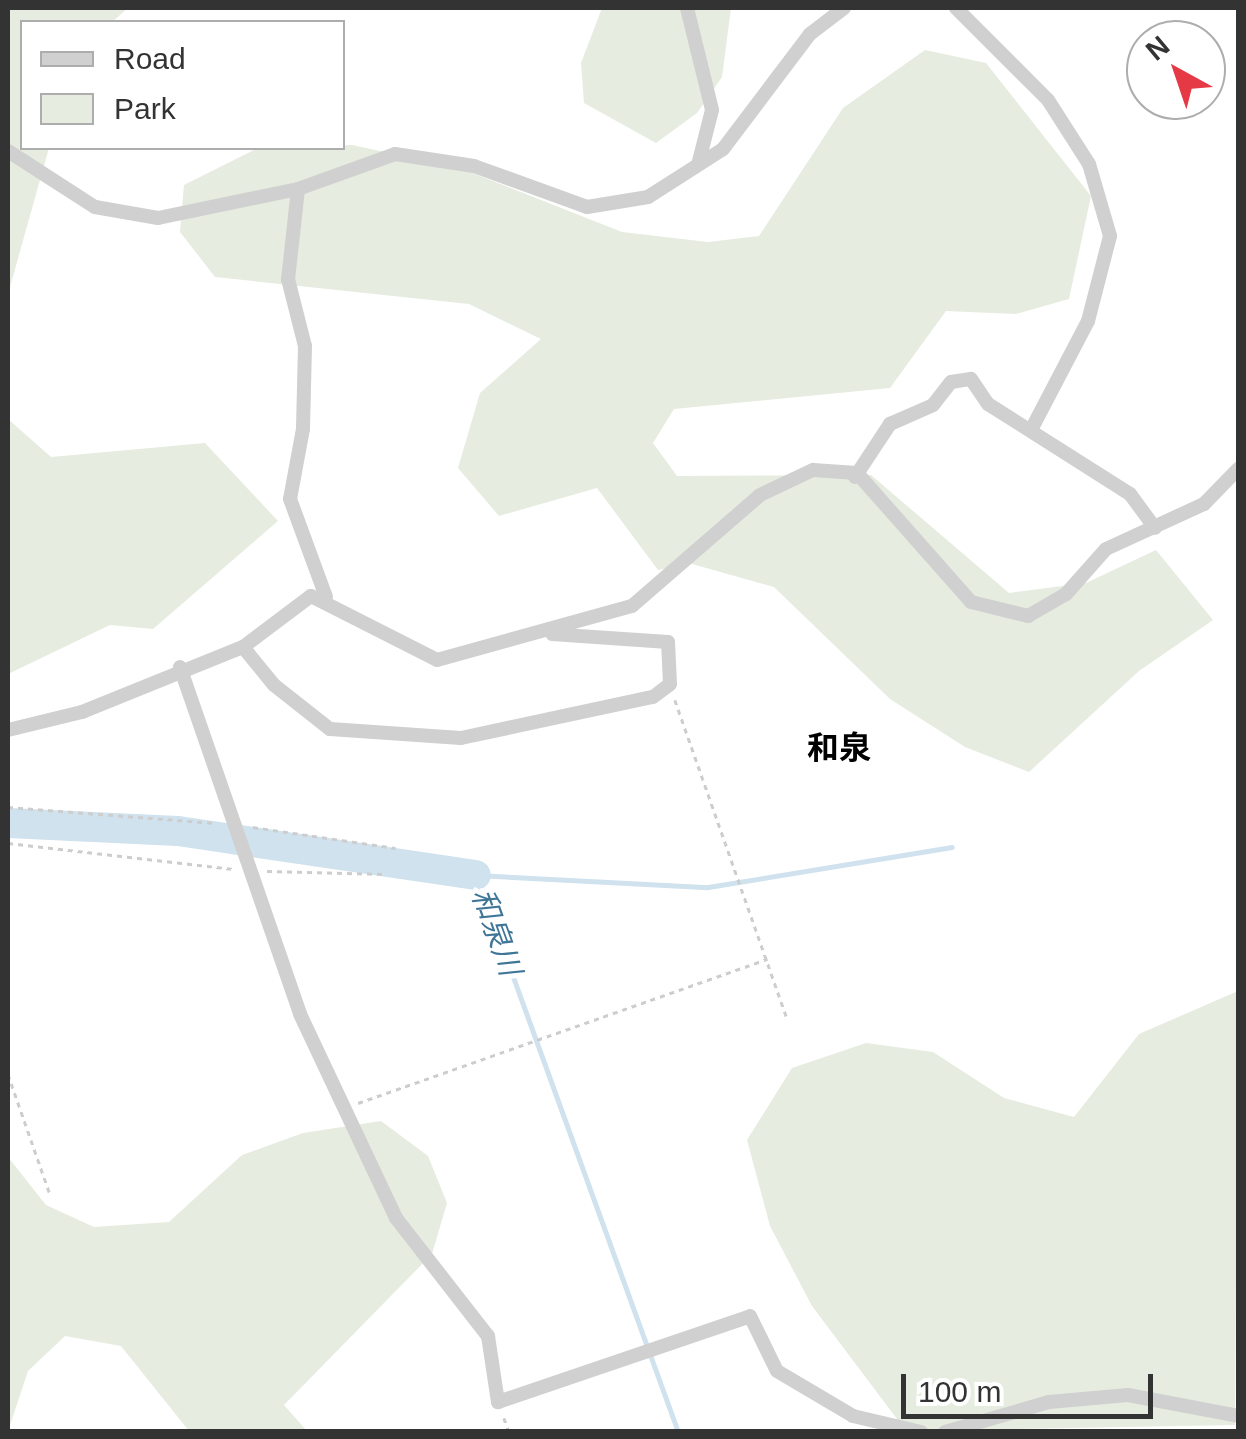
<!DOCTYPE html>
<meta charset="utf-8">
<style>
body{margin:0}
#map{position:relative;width:1246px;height:1439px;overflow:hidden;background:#fff;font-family:Helvetica,"Noto Sans JP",sans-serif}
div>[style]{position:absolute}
.green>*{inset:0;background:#e6ecdf}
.stream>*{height:5px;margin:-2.5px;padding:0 2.5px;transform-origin:2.5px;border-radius:2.5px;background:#cfe2ee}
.river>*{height:30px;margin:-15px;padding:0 15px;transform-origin:15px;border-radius:15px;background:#cfe2ee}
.path>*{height:2.5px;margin-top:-1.25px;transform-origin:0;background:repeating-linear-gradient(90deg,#cdcdcd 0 5px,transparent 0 10px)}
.street>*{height:14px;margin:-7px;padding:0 7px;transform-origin:7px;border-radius:7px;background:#d0d0d0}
span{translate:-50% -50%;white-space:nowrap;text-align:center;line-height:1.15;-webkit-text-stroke:10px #fff;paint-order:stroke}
.water-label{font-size:30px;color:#3f7597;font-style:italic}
.quarter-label{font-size:32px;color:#000;font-weight:700}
.frame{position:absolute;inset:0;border:10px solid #333;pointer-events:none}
.legend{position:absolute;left:20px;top:20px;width:325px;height:130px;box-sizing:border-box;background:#fff;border:2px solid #adadad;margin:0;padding:12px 18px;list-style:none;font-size:30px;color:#333}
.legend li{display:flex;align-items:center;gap:20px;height:50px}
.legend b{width:50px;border:2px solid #adadad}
.north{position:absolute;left:1126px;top:20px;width:100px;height:100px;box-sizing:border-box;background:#fff;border:2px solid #adadad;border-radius:50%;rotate:320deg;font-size:28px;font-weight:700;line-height:40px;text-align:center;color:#333}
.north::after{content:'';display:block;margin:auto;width:35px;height:45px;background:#e63946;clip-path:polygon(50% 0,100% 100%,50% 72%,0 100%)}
.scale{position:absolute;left:901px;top:1374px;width:252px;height:45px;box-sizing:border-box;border:5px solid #333;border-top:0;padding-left:12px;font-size:30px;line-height:35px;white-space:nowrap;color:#333;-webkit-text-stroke:8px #fff;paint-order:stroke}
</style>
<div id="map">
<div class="green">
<i style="clip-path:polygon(8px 8px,128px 8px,112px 22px,22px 22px,22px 148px,49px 148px,8px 294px)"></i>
<i style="clip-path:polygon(602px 8px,731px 8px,722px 77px,697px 113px,656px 143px,584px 103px,581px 63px)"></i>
<i style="clip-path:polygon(925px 50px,986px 63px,1091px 196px,1069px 299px,1016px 314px,946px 311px,890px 388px,674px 409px,653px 443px,677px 476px,871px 475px,1009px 593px,1086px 583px,1156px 550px,1213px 620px,1139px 671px,1029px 772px,965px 747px,890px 699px,774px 587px,692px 564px,658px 570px,597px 488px,499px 516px,458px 468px,480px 393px,541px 339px,469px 304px,215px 277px,180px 232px,184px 185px,258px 148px,352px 145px,460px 168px,622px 232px,708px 242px,759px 236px,843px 108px)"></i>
<i style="clip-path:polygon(8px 419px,51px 457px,205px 443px,278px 521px,153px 629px,110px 625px,8px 674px)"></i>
<i style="clip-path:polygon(1238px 991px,1235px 1425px,906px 1431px,812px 1306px,770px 1226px,747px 1140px,792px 1068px,866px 1043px,933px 1052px,1004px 1098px,1074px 1117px,1139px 1034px)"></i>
<i style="clip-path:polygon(381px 1121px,428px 1156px,447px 1203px,432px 1254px,284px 1405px,307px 1431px,189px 1431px,121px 1346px,65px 1336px,28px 1371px,8px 1431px,8px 1157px,46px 1205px,94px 1227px,169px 1222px,242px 1155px,303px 1133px)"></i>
</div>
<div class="stream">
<i style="left:678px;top:1432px;width:592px;rotate:-109.93deg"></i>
<i style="left:476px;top:875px;width:232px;rotate:3deg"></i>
<i style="left:708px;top:887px;width:247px;rotate:-9.3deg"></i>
</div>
<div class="river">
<i style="left:8px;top:823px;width:170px;rotate:2.7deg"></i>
<i style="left:178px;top:831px;width:301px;rotate:8.4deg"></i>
</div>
<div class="path">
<i style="left:675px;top:700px;width:337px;rotate:70.6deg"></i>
<i style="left:8px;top:807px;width:208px;rotate:4.4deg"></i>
<i style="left:253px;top:827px;width:144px;rotate:8.4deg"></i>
<i style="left:8px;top:843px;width:227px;rotate:6.6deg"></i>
<i style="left:267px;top:871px;width:118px;rotate:1.5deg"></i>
<i style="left:8px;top:1074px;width:127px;rotate:70.7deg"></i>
<i style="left:358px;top:1103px;width:434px;rotate:-19.4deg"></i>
<i style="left:504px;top:1418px;width:15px;rotate:70deg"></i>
</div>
<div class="street">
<i style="left:687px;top:8px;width:105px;rotate:76.2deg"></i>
<i style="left:712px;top:110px;width:53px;rotate:104.3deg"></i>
<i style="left:956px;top:8px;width:130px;rotate:45deg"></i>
<i style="left:1048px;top:100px;width:76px;rotate:57.4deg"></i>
<i style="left:1089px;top:164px;width:75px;rotate:73.7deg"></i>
<i style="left:1110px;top:236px;width:88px;rotate:104.5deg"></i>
<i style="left:1088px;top:321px;width:119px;rotate:117.6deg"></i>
<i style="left:8px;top:151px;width:103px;rotate:32.8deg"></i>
<i style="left:95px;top:207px;width:64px;rotate:9.9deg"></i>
<i style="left:158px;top:218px;width:143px;rotate:-11.7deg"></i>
<i style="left:298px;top:189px;width:91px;rotate:96.3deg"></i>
<i style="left:288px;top:279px;width:69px;rotate:75.8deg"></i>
<i style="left:305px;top:346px;width:83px;rotate:91.4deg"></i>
<i style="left:303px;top:429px;width:71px;rotate:100.5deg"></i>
<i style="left:290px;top:499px;width:104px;rotate:69.8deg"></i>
<i style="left:298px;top:189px;width:103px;rotate:-19.8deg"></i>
<i style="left:395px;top:154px;width:80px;rotate:8.6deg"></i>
<i style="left:474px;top:166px;width:120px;rotate:19.9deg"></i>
<i style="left:587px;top:207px;width:62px;rotate:-9.3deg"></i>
<i style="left:648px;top:197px;width:89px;rotate:-32.6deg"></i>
<i style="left:723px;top:149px;width:144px;rotate:-52.9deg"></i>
<i style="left:810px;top:34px;width:43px;rotate:-37.4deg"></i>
<i style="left:855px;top:477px;width:64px;rotate:-56.6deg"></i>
<i style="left:890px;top:424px;width:47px;rotate:-23.8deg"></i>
<i style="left:933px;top:405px;width:29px;rotate:-52deg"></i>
<i style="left:951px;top:382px;width:20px;rotate:-9deg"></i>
<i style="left:971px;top:379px;width:30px;rotate:56deg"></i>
<i style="left:988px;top:404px;width:168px;rotate:32.4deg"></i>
<i style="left:1130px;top:494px;width:42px;rotate:53.7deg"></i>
<i style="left:243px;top:647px;width:49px;rotate:50.8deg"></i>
<i style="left:274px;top:685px;width:71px;rotate:38.2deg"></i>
<i style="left:330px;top:729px;width:131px;rotate:3.9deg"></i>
<i style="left:461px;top:738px;width:196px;rotate:-12.1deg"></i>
<i style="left:653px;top:697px;width:21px;rotate:-37deg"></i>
<i style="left:670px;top:684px;width:42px;rotate:-92.7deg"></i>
<i style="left:668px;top:642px;width:116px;rotate:-176.1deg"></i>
<i style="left:180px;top:667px;width:367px;rotate:70.9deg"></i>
<i style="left:300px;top:1014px;width:225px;rotate:64.8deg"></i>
<i style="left:396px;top:1218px;width:150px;rotate:52.1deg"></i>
<i style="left:488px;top:1336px;width:67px;rotate:81.4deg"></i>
<i style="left:498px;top:1402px;width:266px;rotate:-18.8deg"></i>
<i style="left:750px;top:1316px;width:61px;rotate:63.9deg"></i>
<i style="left:777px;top:1371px;width:88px;rotate:30.6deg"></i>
<i style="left:853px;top:1416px;width:70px;rotate:13.2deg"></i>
<i style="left:8px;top:730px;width:76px;rotate:-13.7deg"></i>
<i style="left:82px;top:712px;width:174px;rotate:-22deg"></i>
<i style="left:243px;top:647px;width:85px;rotate:-36.9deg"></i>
<i style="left:311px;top:596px;width:141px;rotate:26.9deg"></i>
<i style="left:437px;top:660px;width:202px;rotate:-15.5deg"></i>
<i style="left:632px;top:606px;width:169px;rotate:-40.9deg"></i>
<i style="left:760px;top:495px;width:59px;rotate:-25.3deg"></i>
<i style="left:813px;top:470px;width:44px;rotate:3.9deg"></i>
<i style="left:857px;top:473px;width:172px;rotate:48.5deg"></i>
<i style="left:971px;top:602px;width:59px;rotate:13.8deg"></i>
<i style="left:1028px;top:616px;width:44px;rotate:-30.1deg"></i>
<i style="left:1066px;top:594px;width:60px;rotate:-48.4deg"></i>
<i style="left:1106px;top:549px;width:108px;rotate:-24.7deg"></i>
<i style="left:1204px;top:504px;width:49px;rotate:-45.8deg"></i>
<i style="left:945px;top:1432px;width:108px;rotate:-16.1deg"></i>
<i style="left:1049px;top:1402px;width:79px;rotate:-5.1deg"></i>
<i style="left:1128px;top:1395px;width:112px;rotate:10.8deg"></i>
</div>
<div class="water-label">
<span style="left:496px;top:932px;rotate:70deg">和泉川</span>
</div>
<div class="quarter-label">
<span style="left:839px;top:748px">和泉</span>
</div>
<div class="frame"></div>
<ul class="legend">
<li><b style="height:12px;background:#d0d0d0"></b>Road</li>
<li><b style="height:28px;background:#e6ecdf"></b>Park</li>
</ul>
<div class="north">N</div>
<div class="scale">100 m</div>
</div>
